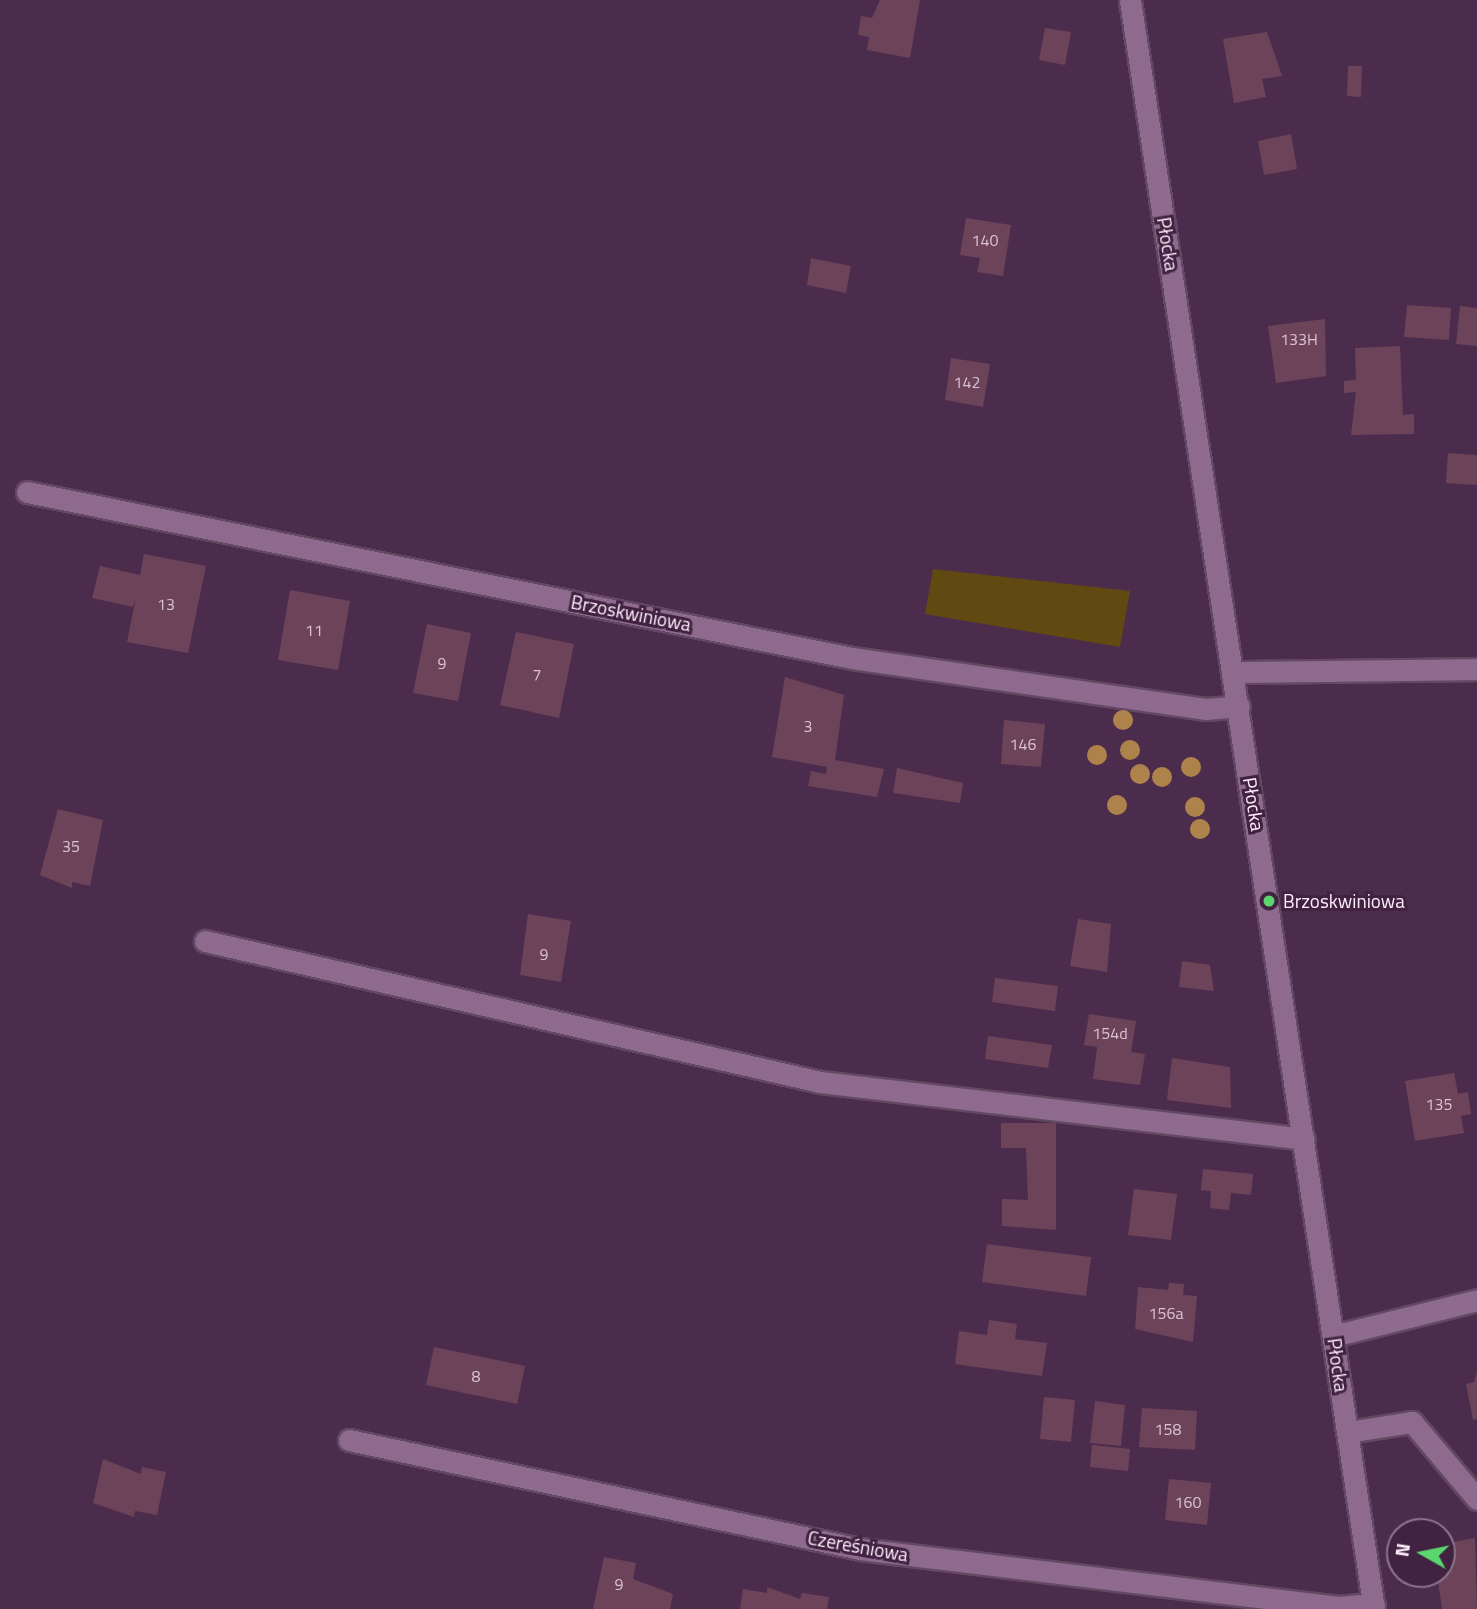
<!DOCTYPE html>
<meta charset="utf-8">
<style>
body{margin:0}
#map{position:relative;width:1477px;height:1609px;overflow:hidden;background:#4c2c4c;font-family:"Titillium Web",sans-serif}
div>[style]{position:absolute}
.green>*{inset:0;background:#604a12}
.building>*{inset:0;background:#6d435a}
.roads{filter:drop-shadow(2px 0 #624863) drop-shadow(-2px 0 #624863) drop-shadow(0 2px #624863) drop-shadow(0 -2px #624863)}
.minor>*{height:21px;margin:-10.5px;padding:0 10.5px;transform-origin:10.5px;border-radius:10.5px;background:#8e6a8e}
.trees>*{width:20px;height:20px;margin:-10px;border-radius:50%;background:#ae834b}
.dots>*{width:19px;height:19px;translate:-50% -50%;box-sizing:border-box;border:4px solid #412241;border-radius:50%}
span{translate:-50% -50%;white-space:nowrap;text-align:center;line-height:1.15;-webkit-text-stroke:6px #412241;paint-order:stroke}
.number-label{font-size:16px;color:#dac3d4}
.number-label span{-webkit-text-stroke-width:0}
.street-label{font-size:19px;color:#feeefd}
.poi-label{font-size:19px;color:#feeefd}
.left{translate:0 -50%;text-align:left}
.north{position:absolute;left:1386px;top:1518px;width:70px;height:70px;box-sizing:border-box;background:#412241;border:2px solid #8d748c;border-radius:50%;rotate:279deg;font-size:19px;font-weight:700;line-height:28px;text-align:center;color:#feeefd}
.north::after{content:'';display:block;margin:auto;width:24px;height:32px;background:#5bd56d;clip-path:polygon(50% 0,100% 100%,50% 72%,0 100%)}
</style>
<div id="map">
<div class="green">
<i style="clip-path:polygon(933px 569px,1130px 591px,1120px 647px,925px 614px)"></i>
</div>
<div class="building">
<i style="clip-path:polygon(880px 0,920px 0,910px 58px,867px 50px,869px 37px,858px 35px,861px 16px,872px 18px)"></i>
<i style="clip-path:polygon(1045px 28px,1071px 32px,1065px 65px,1039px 60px)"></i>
<i style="clip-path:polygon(1267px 32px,1282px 76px,1262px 79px,1266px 97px,1234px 103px,1223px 39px)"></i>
<i style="clip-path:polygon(1348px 66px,1362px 66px,1361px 97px,1347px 96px)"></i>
<i style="clip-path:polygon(1291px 134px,1297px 169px,1264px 175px,1258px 141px)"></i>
<i style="clip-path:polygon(966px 218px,1011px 225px,1003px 276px,977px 272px,980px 258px,960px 255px)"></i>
<i style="clip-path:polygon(811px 258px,851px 266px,846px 293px,807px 285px)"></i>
<i style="clip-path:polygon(1407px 305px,1451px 308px,1449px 340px,1404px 337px)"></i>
<i style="clip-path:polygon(1460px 306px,1477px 308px,1477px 346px,1456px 344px)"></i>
<i style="clip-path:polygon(1325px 319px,1326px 376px,1276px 383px,1268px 326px)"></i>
<i style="clip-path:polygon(1400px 346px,1403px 415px,1414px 414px,1414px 434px,1351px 435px,1356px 392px,1344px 393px,1344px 381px,1356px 380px,1355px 348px)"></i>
<i style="clip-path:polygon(951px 358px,990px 364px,983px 407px,945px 400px)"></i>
<i style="clip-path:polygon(1448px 453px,1477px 455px,1477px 485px,1446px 483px)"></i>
<i style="clip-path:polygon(144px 554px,206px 566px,188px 653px,127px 642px,136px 597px,133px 607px,92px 598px,100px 566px,140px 575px)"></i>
<i style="clip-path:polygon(290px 590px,350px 601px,338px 670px,278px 660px)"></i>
<i style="clip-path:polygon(427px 624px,471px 633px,458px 701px,413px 693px)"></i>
<i style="clip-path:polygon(516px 632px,574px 644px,559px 718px,500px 705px)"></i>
<i style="clip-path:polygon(785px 677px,844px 695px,835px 760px,884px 769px,877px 797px,808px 786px,811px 771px,826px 774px,827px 767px,772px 757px)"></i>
<i style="clip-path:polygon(1004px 720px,1045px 724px,1041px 767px,1001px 764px)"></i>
<i style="clip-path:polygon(897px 768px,963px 783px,960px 803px,893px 793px)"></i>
<i style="clip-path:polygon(58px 809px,103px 820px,90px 886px,72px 882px,72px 888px,40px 875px)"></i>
<i style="clip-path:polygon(528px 914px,571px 921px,561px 982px,520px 975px)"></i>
<i style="clip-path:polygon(1078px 919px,1111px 924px,1107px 972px,1070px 966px)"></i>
<i style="clip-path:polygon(1182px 961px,1210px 965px,1214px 991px,1179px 987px)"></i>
<i style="clip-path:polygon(995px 978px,1058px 986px,1055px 1011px,992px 1002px)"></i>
<i style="clip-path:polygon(1089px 1014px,1136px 1021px,1131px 1052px,1145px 1054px,1140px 1085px,1093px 1079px,1097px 1047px,1084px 1045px)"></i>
<i style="clip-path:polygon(988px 1036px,1052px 1045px,1048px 1068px,985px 1059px)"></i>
<i style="clip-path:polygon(1172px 1058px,1230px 1067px,1231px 1108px,1167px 1100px)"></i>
<i style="clip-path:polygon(1454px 1073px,1458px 1094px,1468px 1092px,1471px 1114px,1461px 1116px,1464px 1133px,1415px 1141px,1405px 1081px)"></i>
<i style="clip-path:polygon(1001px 1123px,1056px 1123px,1056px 1230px,1002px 1226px,1002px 1199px,1028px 1200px,1026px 1148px,1001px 1148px)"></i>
<i style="clip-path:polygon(1203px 1169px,1253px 1174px,1251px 1195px,1231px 1193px,1229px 1210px,1210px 1208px,1211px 1191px,1201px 1190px)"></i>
<i style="clip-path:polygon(1134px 1189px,1177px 1194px,1171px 1240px,1128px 1235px)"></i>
<i style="clip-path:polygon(987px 1244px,1091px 1257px,1086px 1296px,982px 1282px)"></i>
<i style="clip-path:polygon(1169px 1283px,1184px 1284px,1183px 1295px,1197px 1296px,1193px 1342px,1135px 1329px,1138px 1287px,1168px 1290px)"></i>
<i style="clip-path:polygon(989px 1320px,1017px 1324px,1015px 1339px,1047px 1343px,1042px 1376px,955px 1364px,959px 1331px,987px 1335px)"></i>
<i style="clip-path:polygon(434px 1347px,525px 1366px,517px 1404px,426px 1385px)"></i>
<i style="clip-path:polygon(1477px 1372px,1477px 1419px,1473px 1420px,1466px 1384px,1474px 1382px)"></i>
<i style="clip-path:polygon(1044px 1397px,1075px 1400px,1071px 1442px,1040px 1439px)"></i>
<i style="clip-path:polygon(1095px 1401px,1125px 1405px,1121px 1446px,1090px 1443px)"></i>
<i style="clip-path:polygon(1142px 1408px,1197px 1411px,1195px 1450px,1139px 1447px)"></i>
<i style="clip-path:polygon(1092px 1445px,1130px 1449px,1128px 1471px,1090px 1467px)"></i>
<i style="clip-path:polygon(103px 1459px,141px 1474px,142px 1467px,166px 1472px,157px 1515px,135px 1511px,134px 1517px,93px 1503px)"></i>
<i style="clip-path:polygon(1169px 1479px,1211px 1483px,1207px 1525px,1165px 1520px)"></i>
<i style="clip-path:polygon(1475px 1538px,1477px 1609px,1442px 1609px,1437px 1574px,1442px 1574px,1442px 1544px)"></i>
<i style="clip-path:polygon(604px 1557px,636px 1563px,633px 1579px,673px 1594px,670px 1609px,593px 1609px)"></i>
<i style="clip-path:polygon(767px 1587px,800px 1599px,802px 1593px,829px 1597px,827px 1609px,740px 1609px,743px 1589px,767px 1593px)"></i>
</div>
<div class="roads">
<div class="minor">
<i style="left:1130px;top:0;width:1627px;rotate:81.38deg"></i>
<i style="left:27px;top:492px;width:842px;rotate:11.38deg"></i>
<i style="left:852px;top:658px;width:358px;rotate:8.2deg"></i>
<i style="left:1206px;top:709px;width:33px;rotate:-5deg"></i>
<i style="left:1233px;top:672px;width:244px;rotate:-0.7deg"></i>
<i style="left:205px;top:941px;width:631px;rotate:12.91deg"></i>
<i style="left:820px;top:1082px;width:487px;rotate:6.7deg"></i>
<i style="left:1333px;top:1336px;width:148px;rotate:-14deg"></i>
<i style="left:1348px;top:1432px;width:65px;rotate:-8.9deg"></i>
<i style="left:1412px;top:1422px;width:101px;rotate:49.8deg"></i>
<i style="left:349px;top:1440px;width:522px;rotate:12.04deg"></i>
<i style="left:860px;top:1549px;width:482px;rotate:6.9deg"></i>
<i style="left:1338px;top:1607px;width:36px;rotate:-5deg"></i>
</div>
</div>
<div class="trees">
<i style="left:1123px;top:720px"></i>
<i style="left:1130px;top:750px"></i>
<i style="left:1097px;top:755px"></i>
<i style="left:1191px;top:767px"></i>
<i style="left:1140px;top:774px"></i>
<i style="left:1162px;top:777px"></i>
<i style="left:1117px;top:805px"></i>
<i style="left:1195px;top:807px"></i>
<i style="left:1200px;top:829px"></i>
</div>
<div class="dots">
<i style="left:1269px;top:901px;background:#5bd56d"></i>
</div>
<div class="number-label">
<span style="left:985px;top:240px">140</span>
<span style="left:1299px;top:339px">133H</span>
<span style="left:967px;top:382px">142</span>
<span style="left:166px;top:604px">13</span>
<span style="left:314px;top:630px">11</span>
<span style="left:442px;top:663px">9</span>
<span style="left:537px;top:674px">7</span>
<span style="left:808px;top:726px">3</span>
<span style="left:1023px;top:744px">146</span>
<span style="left:71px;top:846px">35</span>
<span style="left:544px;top:954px">9</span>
<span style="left:1110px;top:1033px">154d</span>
<span style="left:1439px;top:1104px">135</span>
<span style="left:1166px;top:1313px">156a</span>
<span style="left:476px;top:1376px">8</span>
<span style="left:1168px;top:1429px">158</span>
<span style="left:1188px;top:1502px">160</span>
<span style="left:619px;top:1584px">9</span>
</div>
<div class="street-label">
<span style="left:1168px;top:244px;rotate:81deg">Płocka</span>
<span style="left:631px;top:613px;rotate:11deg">Brzoskwiniowa</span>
<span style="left:1254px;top:804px;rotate:81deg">Płocka</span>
<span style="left:1338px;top:1365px;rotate:82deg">Płocka</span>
<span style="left:858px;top:1546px;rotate:10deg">Czereśniowa</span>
</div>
<div class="poi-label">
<span class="left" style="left:1283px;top:901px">Brzoskwiniowa</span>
</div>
<div class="north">N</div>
</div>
